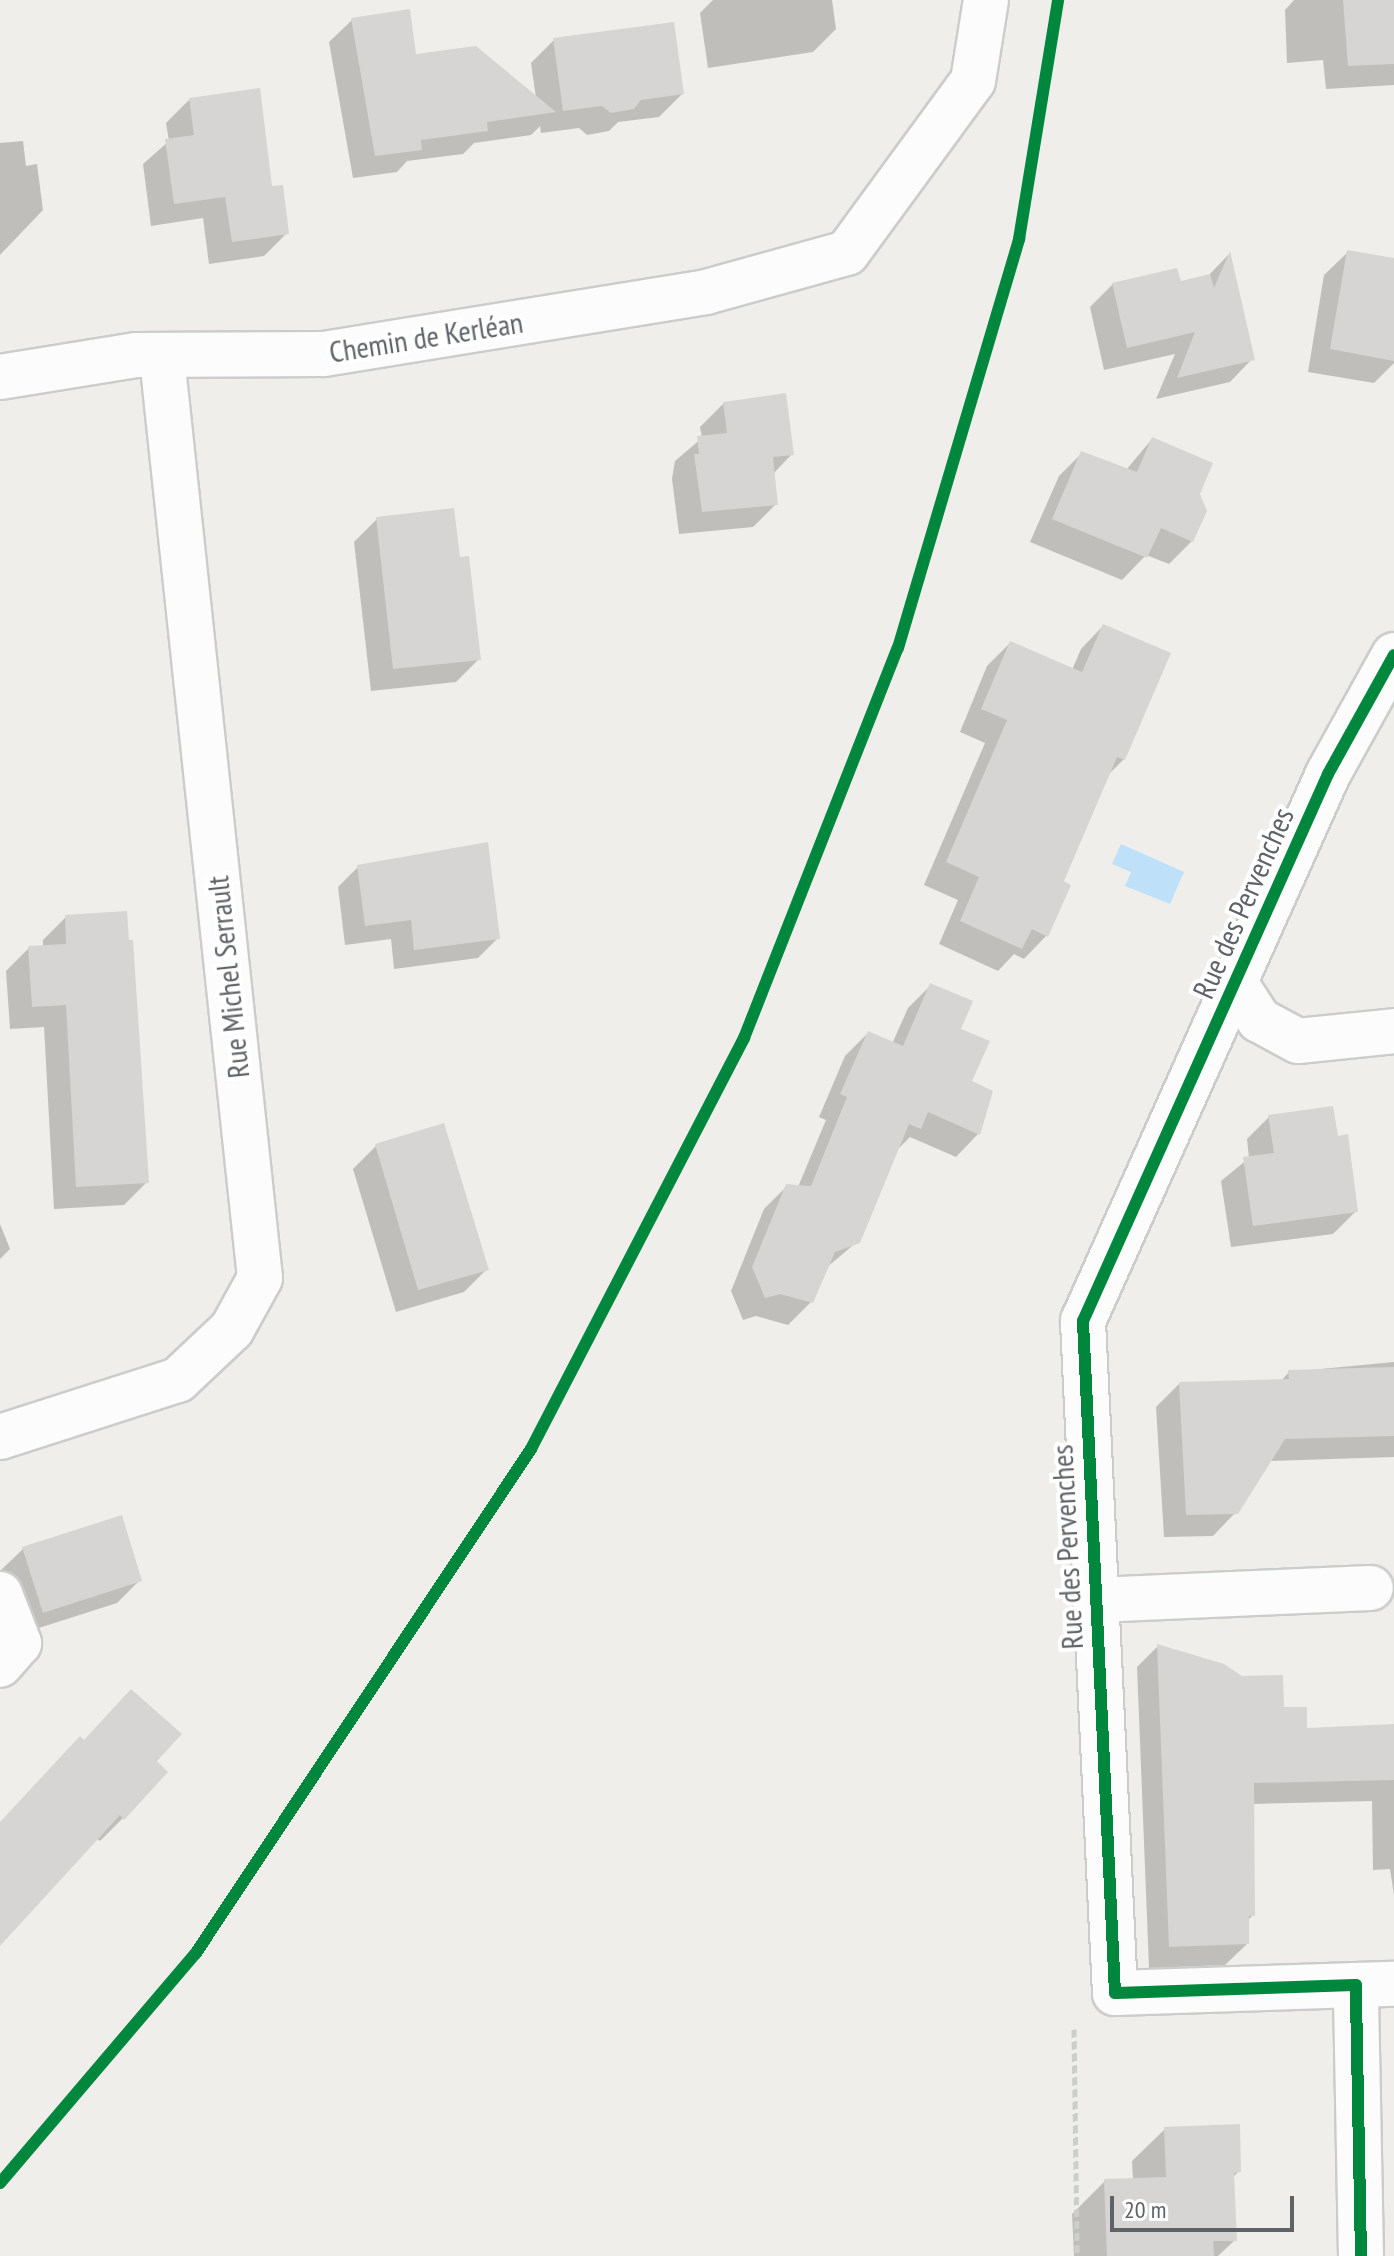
<!DOCTYPE html>
<meta charset="utf-8">
<style>
body{margin:0}
#map{position:relative;width:1394px;height:2256px;overflow:hidden;background:#efeeea;font-family:"PT Sans Narrow",sans-serif}
div>[style]{position:absolute}
.water>*{inset:0;background:#bfe0f9}
.shadow>*{inset:0;background:#0003}
.building>*{inset:0;background:#d6d5d3}
.path>*{height:5px;margin-top:-2.5px;transform-origin:0;background:repeating-linear-gradient(90deg,#cacfcc 0 8px,transparent 0 12px)}
.roads{filter:drop-shadow(2px 0 #cbcccc) drop-shadow(-2px 0 #cbcccc) drop-shadow(0 2px #cbcccc) drop-shadow(0 -2px #cbcccc)}
.minor>*{height:44px;margin:-22px;padding:0 22px;transform-origin:22px;border-radius:22px;background:#fdfcfc}
.cycleway>*{height:12px;margin:-6px;padding:0 6px;transform-origin:6px;border-radius:6px;background:#00873e}
span{translate:-50% -50%;white-space:nowrap;text-align:center;line-height:1.15;-webkit-text-stroke:8px #fff;paint-order:stroke}
.street-label{font-size:30px;color:#5f6368}
.scale{position:absolute;left:1110px;top:2196px;width:184px;height:36px;box-sizing:border-box;border:4px solid #5f6368;border-top:0;padding-left:10px;font-size:24px;line-height:28px;white-space:nowrap;color:#5f6368;-webkit-text-stroke:6px #fff;paint-order:stroke}
</style>
<div id="map">
<div class="water">
<i style="clip-path:polygon(1121px 844px,1184px 872px,1170px 904px,1125px 886px,1131px 872px,1112px 864px)"></i>
</div>
<div class="shadow">
<i style="clip-path:polygon(713px 0,832px 0,836px 29px,813px 52px,708px 68px,700px 13px)"></i>
<i style="clip-path:polygon(1294px 0,1394px 0,1394px 85px,1326px 89px,1323px 60px,1287px 63px,1285px 10px)"></i>
<i style="clip-path:polygon(352px 20px,414px 57px,536px 98px,531px 63px,554px 40px,682px 94px,659px 117px,618px 122px,609px 131px,587px 135px,579px 128px,541px 133px,540px 126px,531px 135px,474px 143px,463px 154px,407px 161px,397px 172px,353px 178px,329px 42px)"></i>
<i style="clip-path:polygon(189px 100px,271px 189px,287px 233px,264px 256px,209px 264px,203px 218px,151px 226px,143px 164px,169px 141px,166px 123px)"></i>
<i style="clip-path:polygon(23px 141px,26px 166px,37px 164px,43px 210px,0 255px,0 143px)"></i>
<i style="clip-path:polygon(1348px 252px,1394px 260px,1394px 363px,1374px 383px,1308px 372px,1324px 275px)"></i>
<i style="clip-path:polygon(1228px 255px,1252px 359px,1230px 382px,1156px 399px,1175px 354px,1104px 370px,1090px 307px,1113px 284px,1180px 283px,1207px 277px)"></i>
<i style="clip-path:polygon(723px 404px,792px 454px,773px 474px,776px 504px,753px 527px,679px 534px,672px 479px,675px 461px,702px 438px,700px 427px)"></i>
<i style="clip-path:polygon(1152px 439px,1198px 494px,1192px 541px,1169px 564px,1146px 555px,1122px 580px,1030px 542px,1059px 476px,1082px 453px,1126px 470px)"></i>
<i style="clip-path:polygon(377px 519px,458px 559px,479px 659px,456px 682px,371px 691px,354px 542px)"></i>
<i style="clip-path:polygon(1103px 626px,1124px 759px,1107px 776px,1061px 882px,1069px 886px,1046px 936px,1024px 959px,1014px 954px,998px 971px,939px 944px,958px 900px,924px 885px,985px 743px,960px 732px,987px 666px,1010px 643px,1072px 670px,1081px 649px)"></i>
<i style="clip-path:polygon(358px 867px,498px 938px,478px 958px,394px 969px,391px 939px,345px 945px,338px 887px)"></i>
<i style="clip-path:polygon(66px 917px,147px 1182px,124px 1205px,54px 1209px,44px 1027px,10px 1029px,6px 971px,29px 948px,43px 947px,43px 940px)"></i>
<i style="clip-path:polygon(931px 985px,959px 1030px,978px 1134px,956px 1157px,910px 1137px,897px 1150px,858px 1241px,826px 1268px,811px 1302px,788px 1325px,756px 1316px,743px 1320px,731px 1291px,764px 1209px,787px 1186px,798px 1187px,826px 1120px,819px 1117px,845px 1056px,868px 1033px,892px 1044px,908px 1008px)"></i>
<i style="clip-path:polygon(1269px 1117px,1356px 1211px,1333px 1234px,1231px 1247px,1221px 1181px,1249px 1158px,1247px 1139px)"></i>
<i style="clip-path:polygon(376px 1146px,487px 1269px,464px 1292px,396px 1312px,353px 1169px)"></i>
<i style="clip-path:polygon(0 1224px,10px 1249px,0 1259px)"></i>
<i style="clip-path:polygon(1394px 1362px,1394px 1457px,1269px 1461px,1236px 1512px,1213px 1536px,1164px 1537px,1156px 1407px,1179px 1384px,1280px 1382px,1289px 1372px)"></i>
<i style="clip-path:polygon(121px 1518px,140px 1580px,117px 1603px,20px 1634px,0 1571px,23px 1549px)"></i>
<i style="clip-path:polygon(1158px 1646px,1283px 1709px,1305px 1730px,1394px 1726px,1394px 1895px,1390px 1869px,1373px 1870px,1372px 1801px,1252px 1804px,1253px 1915px,1247px 1921px,1247px 1944px,1225px 1965px,1149px 1968px,1137px 1667px)"></i>
<i style="clip-path:polygon(83px 1742px,154px 1762px,123px 1818px,100px 1841px,96px 1838px,0 1941px,0 1823px)"></i>
<i style="clip-path:polygon(1165px 2129px,1239px 2171px,1232px 2178px,1235px 2240px,1218px 2256px,1074px 2256px,1072px 2214px,1105px 2181px,1133px 2180px,1132px 2161px)"></i>
</div>
<div class="building">
<i style="clip-path:polygon(1343px 0,1394px 0,1394px 64px,1348px 66px)"></i>
<i style="clip-path:polygon(410px 9px,416px 54px,476px 46px,556px 112px,487px 122px,488px 131px,421px 140px,422px 150px,375px 156px,351px 18px)"></i>
<i style="clip-path:polygon(674px 22px,684px 94px,641px 100px,634px 109px,611px 113px,602px 106px,563px 111px,553px 38px)"></i>
<i style="clip-path:polygon(260px 88px,272px 186px,283px 185px,289px 234px,232px 242px,225px 197px,174px 204px,165px 139px,194px 135px,189px 98px)"></i>
<i style="clip-path:polygon(1347px 250px,1394px 258px,1394px 361px,1330px 349px)"></i>
<i style="clip-path:polygon(1230px 251px,1255px 360px,1177px 378px,1195px 332px,1127px 348px,1112px 283px,1177px 268px,1181px 281px,1210px 274px,1214px 288px)"></i>
<i style="clip-path:polygon(786px 393px,794px 455px,773px 457px,778px 505px,702px 512px,694px 454px,699px 454px,697px 436px,727px 433px,723px 402px)"></i>
<i style="clip-path:polygon(1152px 437px,1213px 463px,1200px 494px,1207px 511px,1193px 542px,1161px 528px,1147px 558px,1052px 519px,1081px 451px,1137px 472px)"></i>
<i style="clip-path:polygon(454px 508px,460px 557px,469px 556px,481px 660px,393px 669px,376px 517px)"></i>
<i style="clip-path:polygon(1103px 624px,1171px 653px,1125px 760px,1117px 757px,1064px 881px,1071px 885px,1048px 937px,1032px 929px,1022px 949px,960px 921px,979px 877px,946px 862px,1007px 720px,981px 709px,1010px 641px,1082px 672px)"></i>
<i style="clip-path:polygon(488px 842px,500px 939px,414px 950px,411px 920px,365px 926px,357px 865px)"></i>
<i style="clip-path:polygon(127px 911px,129px 940px,133px 940px,149px 1183px,76px 1187px,66px 1005px,32px 1007px,28px 946px,66px 944px,65px 915px)"></i>
<i style="clip-path:polygon(930px 983px,973px 1001px,961px 1029px,990px 1041px,972px 1081px,993px 1091px,980px 1135px,928px 1112px,921px 1129px,909px 1124px,860px 1243px,835px 1252px,813px 1303px,780px 1294px,765px 1298px,752px 1267px,786px 1184px,811px 1186px,847px 1097px,840px 1094px,868px 1031px,903px 1046px)"></i>
<i style="clip-path:polygon(1333px 1106px,1338px 1136px,1348px 1134px,1358px 1212px,1253px 1226px,1243px 1157px,1274px 1153px,1268px 1115px)"></i>
<i style="clip-path:polygon(444px 1123px,489px 1270px,418px 1290px,375px 1144px)"></i>
<i style="clip-path:polygon(1394px 1367px,1394px 1436px,1285px 1439px,1238px 1514px,1186px 1515px,1179px 1382px,1289px 1379px,1288px 1370px)"></i>
<i style="clip-path:polygon(122px 1515px,142px 1581px,43px 1613px,22px 1547px)"></i>
<i style="clip-path:polygon(1157px 1644px,1224px 1664px,1242px 1676px,1283px 1675px,1284px 1707px,1307px 1707px,1307px 1728px,1394px 1724px,1394px 1780px,1254px 1783px,1255px 1916px,1249px 1916px,1249px 1944px,1169px 1947px)"></i>
<i style="clip-path:polygon(131px 1689px,182px 1734px,157px 1761px,168px 1772px,124px 1820px,120px 1815px,0 1946px,0 1822px,80px 1736px,84px 1740px)"></i>
<i style="clip-path:polygon(1240px 2124px,1241px 2172px,1234px 2173px,1237px 2241px,1213px 2241px,1214px 2256px,1107px 2256px,1104px 2179px,1166px 2177px,1164px 2127px)"></i>
</div>
<div class="path">
<i style="left:1074px;top:2029px;width:227px;rotate:89.2deg"></i>
</div>
<div class="roads">
<div class="minor">
<i style="left:0;top:377px;width:138px;rotate:-9.2deg"></i>
<i style="left:136px;top:355px;width:188px;rotate:-0.3deg"></i>
<i style="left:324px;top:354px;width:387px;rotate:-9.2deg"></i>
<i style="left:706px;top:292px;width:146px;rotate:-15.5deg"></i>
<i style="left:847px;top:253px;width:213px;rotate:-53.8deg"></i>
<i style="left:973px;top:81px;width:82px;rotate:-80.9deg"></i>
<i style="left:1236px;top:984px;width:43px;rotate:57.4deg"></i>
<i style="left:1259px;top:1020px;width:44px;rotate:28.3deg"></i>
<i style="left:1298px;top:1041px;width:97px;rotate:-5.9deg"></i>
<i style="left:0;top:1437px;width:187px;rotate:-17.8deg"></i>
<i style="left:178px;top:1380px;width:74px;rotate:-43.4deg"></i>
<i style="left:232px;top:1329px;width:58px;rotate:-61.2deg"></i>
<i style="left:260px;top:1278px;width:925px;rotate:-96.08deg"></i>
<i style="left:0;top:1594px;width:53px;rotate:68.8deg"></i>
<i style="left:19px;top:1643px;width:29px;rotate:131deg"></i>
<i style="left:1095px;top:1600px;width:276px;rotate:-2.5deg"></i>
<i style="left:1356px;top:1985px;width:38px;rotate:-2deg"></i>
<i style="left:1361px;top:2256px;width:271px;rotate:-91.1deg"></i>
<i style="left:1356px;top:1985px;width:241px;rotate:178.1deg"></i>
<i style="left:1115px;top:1993px;width:673px;rotate:-92.73deg"></i>
<i style="left:1083px;top:1321px;width:599px;rotate:-65.87deg"></i>
<i style="left:1328px;top:774px;width:136px;rotate:-61deg"></i>
</div>
</div>
<div class="cycleway">
<i style="left:0;top:2183px;width:302px;rotate:-49.6deg"></i>
<i style="left:196px;top:1953px;width:605px;rotate:-56.39deg"></i>
<i style="left:531px;top:1449px;width:463px;rotate:-62.6deg"></i>
<i style="left:744px;top:1038px;width:419px;rotate:-68.5deg"></i>
<i style="left:898px;top:648px;width:427px;rotate:-73.5deg"></i>
<i style="left:1019px;top:239px;width:242px;rotate:-80.7deg"></i>
<i style="left:1361px;top:2256px;width:271px;rotate:-91.1deg"></i>
<i style="left:1356px;top:1985px;width:241px;rotate:178.1deg"></i>
<i style="left:1115px;top:1993px;width:673px;rotate:-92.73deg"></i>
<i style="left:1083px;top:1321px;width:599px;rotate:-65.87deg"></i>
<i style="left:1328px;top:774px;width:136px;rotate:-61deg"></i>
</div>
<div class="street-label">
<span style="left:426px;top:337px;rotate:-9deg">Chemin de Kerléan</span>
<span style="left:1243px;top:903px;rotate:-66deg">Rue des Pervenches</span>
<span style="left:228px;top:977px;rotate:-96deg">Rue Michel Serrault</span>
<span style="left:1067px;top:1547px;rotate:-93deg">Rue des Pervenches</span>
</div>
<div class="scale">20 m</div>
</div>
